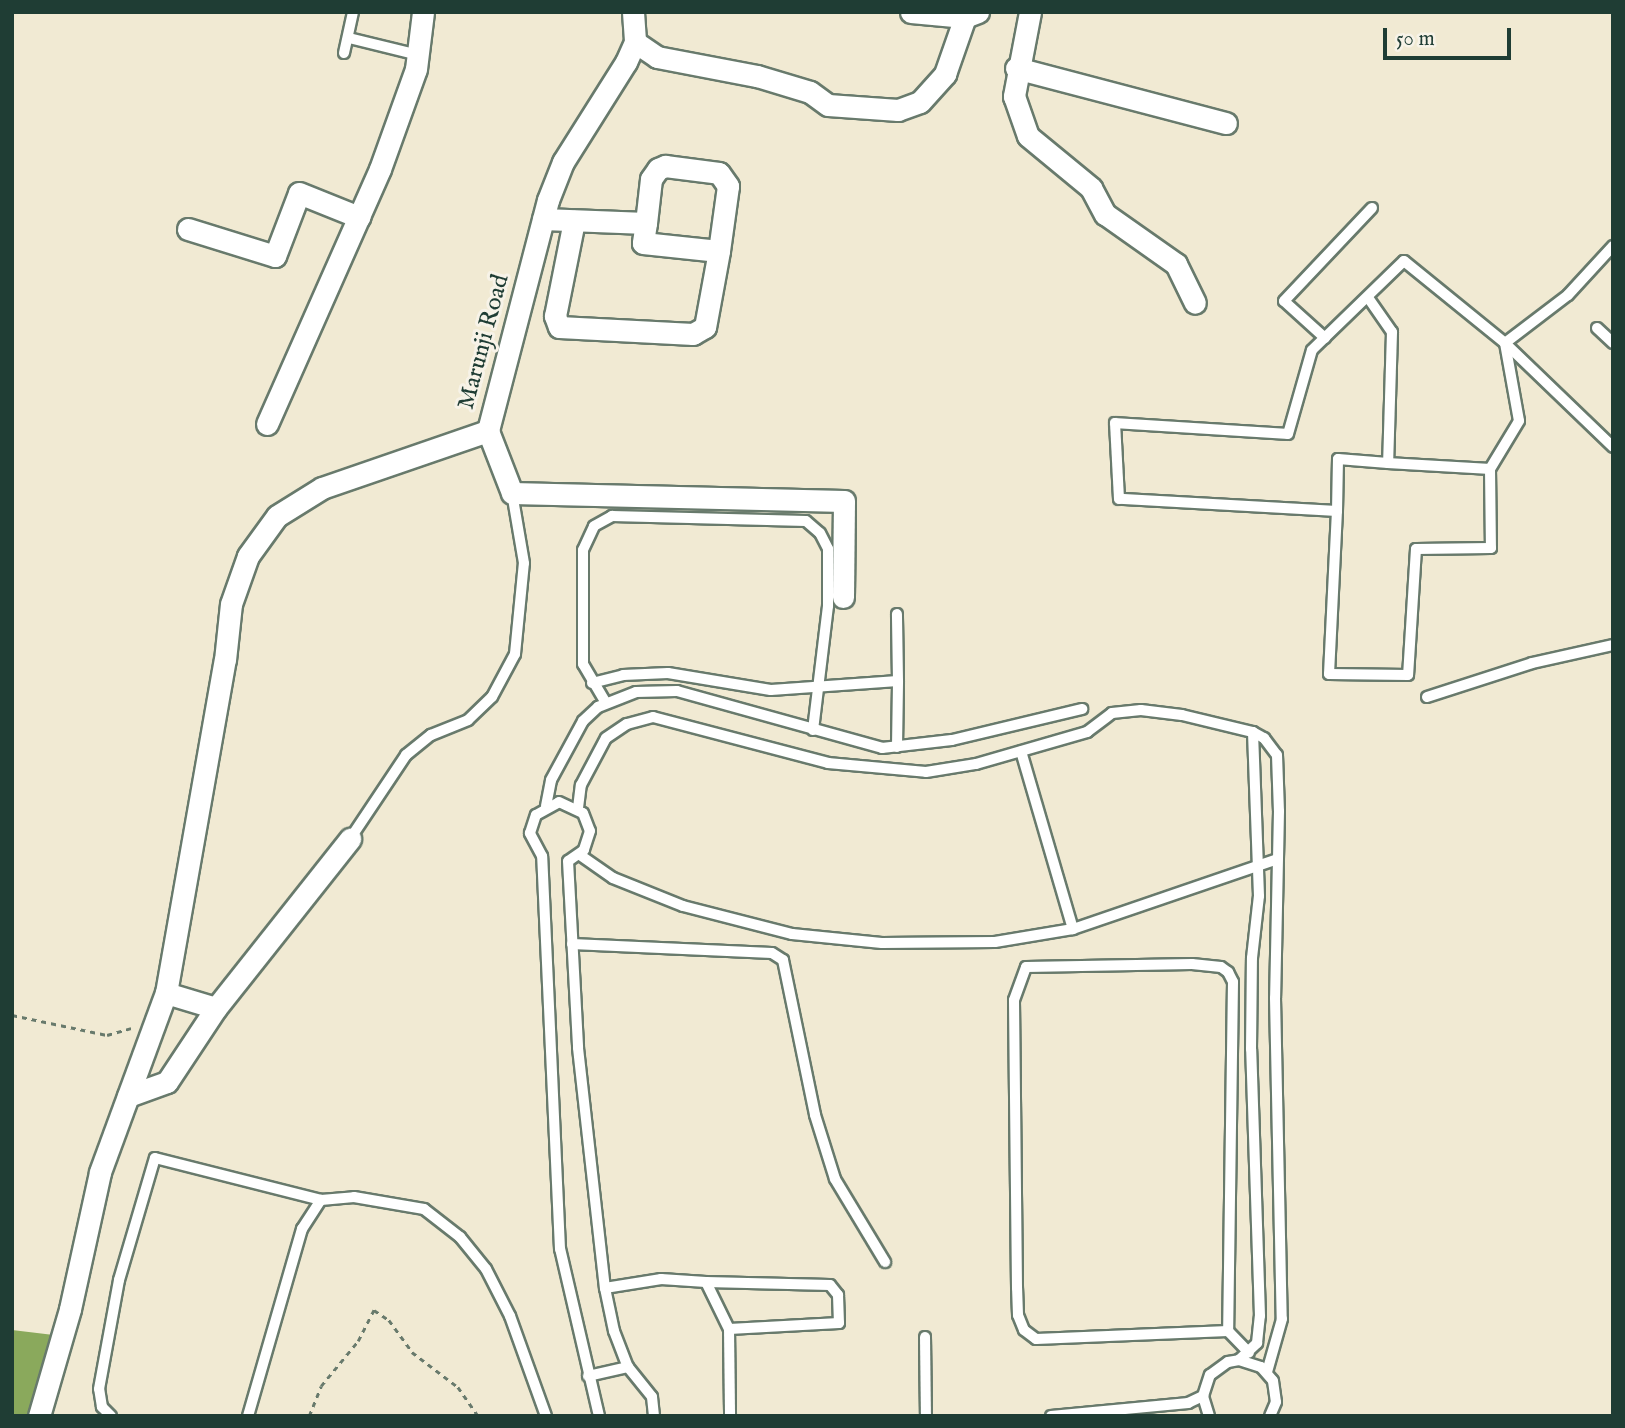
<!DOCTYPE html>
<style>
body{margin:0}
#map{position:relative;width:1625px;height:1428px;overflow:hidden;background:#f1ead3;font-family:"IM FELL English",serif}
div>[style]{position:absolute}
.forest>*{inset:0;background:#8aa95c}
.path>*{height:2.5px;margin-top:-1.25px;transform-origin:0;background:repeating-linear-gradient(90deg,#687a6c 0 5px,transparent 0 10px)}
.roads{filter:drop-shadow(2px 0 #687a6c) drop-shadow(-2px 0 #687a6c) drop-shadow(0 2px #687a6c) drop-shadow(0 -2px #687a6c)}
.service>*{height:10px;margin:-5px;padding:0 5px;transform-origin:5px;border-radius:5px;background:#fff}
.minor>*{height:21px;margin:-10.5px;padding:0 10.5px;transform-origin:10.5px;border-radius:10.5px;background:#fff}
span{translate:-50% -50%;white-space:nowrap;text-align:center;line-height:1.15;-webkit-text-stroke:6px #f7f3e8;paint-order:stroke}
.street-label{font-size:24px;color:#1f3d34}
.frame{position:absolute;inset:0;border:14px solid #1f3d34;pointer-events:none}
.scale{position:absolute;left:1383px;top:28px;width:128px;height:32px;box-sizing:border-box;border:4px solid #1f3d34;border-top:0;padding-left:9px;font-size:21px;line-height:24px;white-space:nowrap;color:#1f3d34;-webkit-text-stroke:5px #f7f3e8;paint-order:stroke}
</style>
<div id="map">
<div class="forest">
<i style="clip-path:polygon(12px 1330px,62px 1336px,45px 1416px,12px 1416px)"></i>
</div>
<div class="path">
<i style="left:12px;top:1015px;width:97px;rotate:11.9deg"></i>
<i style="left:107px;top:1035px;width:25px;rotate:-16deg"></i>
<i style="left:309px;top:1416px;width:32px;rotate:-68deg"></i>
<i style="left:321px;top:1386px;width:58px;rotate:-50.6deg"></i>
<i style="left:358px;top:1341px;width:35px;rotate:-63deg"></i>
<i style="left:374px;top:1310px;width:18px;rotate:34deg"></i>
<i style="left:389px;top:1320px;width:39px;rotate:54deg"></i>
<i style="left:412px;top:1352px;width:58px;rotate:37.3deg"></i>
<i style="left:458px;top:1387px;width:35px;rotate:55deg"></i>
</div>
<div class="roads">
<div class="service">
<i style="left:349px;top:38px;width:71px;rotate:13.8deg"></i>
<i style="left:344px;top:53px;width:42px;rotate:-77.6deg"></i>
<i style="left:1369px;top:299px;width:40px;rotate:55.1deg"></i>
<i style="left:1392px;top:332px;width:131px;rotate:91.7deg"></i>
<i style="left:1388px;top:463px;width:102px;rotate:3.4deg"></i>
<i style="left:1597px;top:328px;width:22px;rotate:43deg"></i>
<i style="left:1325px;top:338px;width:55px;rotate:-137.9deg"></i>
<i style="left:1284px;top:301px;width:128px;rotate:-46.6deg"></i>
<i style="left:1505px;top:343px;width:79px;rotate:79.8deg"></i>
<i style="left:1519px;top:421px;width:56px;rotate:121.1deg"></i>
<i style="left:1490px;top:469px;width:79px;rotate:89.3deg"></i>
<i style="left:1491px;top:548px;width:75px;rotate:179.2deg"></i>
<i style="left:1416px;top:549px;width:126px;rotate:93.6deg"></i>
<i style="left:1408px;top:675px;width:79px;rotate:-179.3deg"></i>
<i style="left:1329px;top:674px;width:163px;rotate:-87.2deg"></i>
<i style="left:1337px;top:511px;width:218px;rotate:-176.8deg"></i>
<i style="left:1119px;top:499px;width:76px;rotate:-93deg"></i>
<i style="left:1115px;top:423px;width:173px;rotate:3.6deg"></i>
<i style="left:1288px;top:434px;width:87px;rotate:-74.1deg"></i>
<i style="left:1312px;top:350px;width:128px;rotate:-44.1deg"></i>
<i style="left:1404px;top:261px;width:130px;rotate:39.1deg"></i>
<i style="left:1505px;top:343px;width:150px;rotate:43.9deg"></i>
<i style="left:1505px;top:343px;width:79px;rotate:-37.3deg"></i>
<i style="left:1568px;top:295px;width:67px;rotate:-47.4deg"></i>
<i style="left:1337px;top:511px;width:52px;rotate:-88.9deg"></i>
<i style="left:1338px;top:459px;width:50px;rotate:4.6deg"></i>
<i style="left:592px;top:683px;width:32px;rotate:-14deg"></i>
<i style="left:623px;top:675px;width:45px;rotate:-2.5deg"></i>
<i style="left:668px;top:673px;width:104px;rotate:9.4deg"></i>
<i style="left:771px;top:690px;width:127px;rotate:-4.1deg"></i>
<i style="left:898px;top:681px;width:67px;rotate:-90.9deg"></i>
<i style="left:1427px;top:697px;width:110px;rotate:-17.9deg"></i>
<i style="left:1532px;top:663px;width:83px;rotate:-12.5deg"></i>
<i style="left:606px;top:703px;width:45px;rotate:-120.5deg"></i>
<i style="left:583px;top:664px;width:114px;rotate:-90deg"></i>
<i style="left:583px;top:550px;width:26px;rotate:-65deg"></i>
<i style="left:594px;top:526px;width:21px;rotate:-29deg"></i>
<i style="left:612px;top:516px;width:194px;rotate:1.5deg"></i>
<i style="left:806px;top:521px;width:18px;rotate:41deg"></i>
<i style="left:820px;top:533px;width:18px;rotate:63deg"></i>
<i style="left:828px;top:549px;width:57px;rotate:90deg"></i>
<i style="left:828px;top:606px;width:125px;rotate:96.9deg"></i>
<i style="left:897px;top:747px;width:66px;rotate:-89.1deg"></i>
<i style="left:546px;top:806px;width:26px;rotate:-79deg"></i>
<i style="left:551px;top:780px;width:67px;rotate:-61.5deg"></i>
<i style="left:583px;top:721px;width:21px;rotate:-43deg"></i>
<i style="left:598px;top:707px;width:41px;rotate:-21.5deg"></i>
<i style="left:636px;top:692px;width:41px;rotate:-1.4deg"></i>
<i style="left:677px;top:691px;width:213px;rotate:15.5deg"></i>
<i style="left:882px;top:748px;width:70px;rotate:-6.5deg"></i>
<i style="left:952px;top:740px;width:134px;rotate:-13.4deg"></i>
<i style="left:578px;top:808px;width:23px;rotate:-83deg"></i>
<i style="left:581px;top:785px;width:53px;rotate:-62deg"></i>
<i style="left:606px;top:738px;width:25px;rotate:-34deg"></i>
<i style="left:627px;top:724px;width:27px;rotate:-15deg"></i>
<i style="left:653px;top:717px;width:181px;rotate:14.7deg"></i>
<i style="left:828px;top:763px;width:98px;rotate:5.2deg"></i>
<i style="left:926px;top:772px;width:51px;rotate:-9.1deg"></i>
<i style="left:976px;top:764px;width:116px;rotate:-16.1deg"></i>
<i style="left:1087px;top:732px;width:31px;rotate:-37deg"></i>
<i style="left:1112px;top:713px;width:29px;rotate:-6deg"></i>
<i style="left:1141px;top:710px;width:41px;rotate:7deg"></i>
<i style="left:1182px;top:715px;width:73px;rotate:13.5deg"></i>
<i style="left:350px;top:839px;width:101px;rotate:-56.3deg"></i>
<i style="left:406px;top:755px;width:32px;rotate:-39deg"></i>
<i style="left:431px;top:735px;width:40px;rotate:-22deg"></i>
<i style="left:468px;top:720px;width:33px;rotate:-44deg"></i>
<i style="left:492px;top:697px;width:49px;rotate:-61.9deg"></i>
<i style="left:515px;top:654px;width:91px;rotate:-84.4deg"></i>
<i style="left:524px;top:563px;width:71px;rotate:-99.7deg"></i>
<i style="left:580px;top:855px;width:40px;rotate:34.9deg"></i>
<i style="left:613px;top:878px;width:75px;rotate:21.8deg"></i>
<i style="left:683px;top:906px;width:113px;rotate:14.4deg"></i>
<i style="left:792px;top:934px;width:90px;rotate:5.7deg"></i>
<i style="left:882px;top:943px;width:113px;rotate:-0.5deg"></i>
<i style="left:995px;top:942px;width:79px;rotate:-9.5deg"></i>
<i style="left:1073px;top:929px;width:185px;rotate:-106.3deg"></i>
<i style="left:1073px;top:929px;width:216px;rotate:-18.9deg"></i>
<i style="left:572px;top:944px;width:200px;rotate:2.6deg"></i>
<i style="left:772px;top:953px;width:13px;rotate:32deg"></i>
<i style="left:783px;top:960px;width:158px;rotate:78.3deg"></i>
<i style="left:815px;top:1115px;width:67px;rotate:72.6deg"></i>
<i style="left:835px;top:1179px;width:97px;rotate:58.9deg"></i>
<i style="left:706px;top:1282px;width:124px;rotate:1.4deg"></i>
<i style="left:830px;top:1285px;width:13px;rotate:51deg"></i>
<i style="left:838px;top:1295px;width:28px;rotate:88deg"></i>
<i style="left:839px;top:1323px;width:110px;rotate:176.9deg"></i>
<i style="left:605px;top:1288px;width:57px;rotate:-9.1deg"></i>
<i style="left:661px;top:1279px;width:45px;rotate:3.8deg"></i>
<i style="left:706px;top:1282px;width:52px;rotate:63.9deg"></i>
<i style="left:729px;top:1329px;width:87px;rotate:89.3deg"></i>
<i style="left:1228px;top:1331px;width:192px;rotate:177.6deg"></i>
<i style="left:1036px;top:1339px;width:15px;rotate:-143deg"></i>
<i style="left:1024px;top:1330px;width:16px;rotate:-112deg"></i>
<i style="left:1018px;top:1315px;width:27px;rotate:-92deg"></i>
<i style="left:1017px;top:1288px;width:288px;rotate:-90.6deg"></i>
<i style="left:1014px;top:1000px;width:35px;rotate:-70deg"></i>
<i style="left:1026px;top:967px;width:166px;rotate:-1deg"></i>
<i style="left:1192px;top:964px;width:29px;rotate:6deg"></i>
<i style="left:1221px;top:967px;width:9px;rotate:36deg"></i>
<i style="left:1228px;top:972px;width:11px;rotate:63deg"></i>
<i style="left:1233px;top:982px;width:349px;rotate:90.8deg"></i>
<i style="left:1228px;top:1331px;width:30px;rotate:46deg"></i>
<i style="left:925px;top:1337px;width:79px;rotate:89.3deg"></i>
<i style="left:1239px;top:1360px;width:25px;rotate:-43deg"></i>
<i style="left:1257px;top:1343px;width:27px;rotate:-84deg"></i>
<i style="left:1260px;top:1316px;width:267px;rotate:-91.9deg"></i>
<i style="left:1251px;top:1049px;width:91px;rotate:-89.4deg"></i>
<i style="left:1252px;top:958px;width:62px;rotate:-83.6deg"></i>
<i style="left:1259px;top:896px;width:164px;rotate:-92.1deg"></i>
<i style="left:1253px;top:732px;width:13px;rotate:29deg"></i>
<i style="left:1264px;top:738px;width:21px;rotate:53deg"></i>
<i style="left:1277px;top:755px;width:56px;rotate:88deg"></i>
<i style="left:1279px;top:811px;width:187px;rotate:91.2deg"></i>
<i style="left:1275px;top:998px;width:321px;rotate:88.8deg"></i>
<i style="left:1282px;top:1319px;width:55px;rotate:105.8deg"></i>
<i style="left:588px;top:1376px;width:41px;rotate:-12.7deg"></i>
<i style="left:111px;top:1416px;width:13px;rotate:-135deg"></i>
<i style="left:102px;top:1407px;width:18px;rotate:-99deg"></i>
<i style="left:99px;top:1389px;width:111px;rotate:-79.6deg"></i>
<i style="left:119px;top:1280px;width:127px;rotate:-73.6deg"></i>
<i style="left:155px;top:1158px;width:171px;rotate:14.2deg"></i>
<i style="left:321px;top:1200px;width:33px;rotate:-5deg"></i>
<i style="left:354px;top:1197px;width:71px;rotate:9.7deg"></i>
<i style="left:424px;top:1209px;width:46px;rotate:37.9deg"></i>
<i style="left:460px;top:1237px;width:41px;rotate:50.9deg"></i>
<i style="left:486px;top:1269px;width:53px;rotate:62.9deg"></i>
<i style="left:510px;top:1316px;width:106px;rotate:70.2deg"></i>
<i style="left:248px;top:1416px;width:195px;rotate:-73.9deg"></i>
<i style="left:302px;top:1229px;width:35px;rotate:-57deg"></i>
<i style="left:599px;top:1416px;width:171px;rotate:-103.1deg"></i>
<i style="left:560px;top:1249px;width:393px;rotate:-92.6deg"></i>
<i style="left:542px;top:856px;width:26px;rotate:-118deg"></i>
<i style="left:530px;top:833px;width:19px;rotate:-72deg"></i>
<i style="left:536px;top:815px;width:26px;rotate:-29deg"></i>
<i style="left:559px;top:802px;width:26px;rotate:25deg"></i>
<i style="left:583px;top:813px;width:19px;rotate:69deg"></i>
<i style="left:590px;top:831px;width:20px;rotate:108deg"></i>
<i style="left:584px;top:850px;width:19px;rotate:145deg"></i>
<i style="left:568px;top:861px;width:187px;rotate:86.9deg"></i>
<i style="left:578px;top:1048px;width:242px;rotate:83.6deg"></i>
<i style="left:605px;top:1288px;width:44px;rotate:78.2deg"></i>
<i style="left:614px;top:1331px;width:39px;rotate:69deg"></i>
<i style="left:628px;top:1367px;width:38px;rotate:51deg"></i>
<i style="left:652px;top:1397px;width:19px;rotate:84deg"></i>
<i style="left:1051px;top:1416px;width:138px;rotate:-5.4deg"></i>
<i style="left:1188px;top:1403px;width:17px;rotate:-25deg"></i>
<i style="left:1209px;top:1416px;width:21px;rotate:-107deg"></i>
<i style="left:1203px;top:1396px;width:22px;rotate:-72deg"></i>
<i style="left:1210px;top:1375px;width:22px;rotate:-36deg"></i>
<i style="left:1228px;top:1362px;width:11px;rotate:-10deg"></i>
<i style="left:1239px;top:1360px;width:23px;rotate:18deg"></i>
<i style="left:1261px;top:1367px;width:18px;rotate:49deg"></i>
<i style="left:1273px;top:1381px;width:21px;rotate:82deg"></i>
<i style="left:1276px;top:1402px;width:15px;rotate:113deg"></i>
</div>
<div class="minor">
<i style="left:633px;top:12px;width:30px;rotate:86deg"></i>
<i style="left:635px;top:42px;width:22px;rotate:114deg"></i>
<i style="left:626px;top:62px;width:118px;rotate:122.2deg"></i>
<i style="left:563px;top:162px;width:41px;rotate:111.5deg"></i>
<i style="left:548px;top:200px;width:239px;rotate:104.6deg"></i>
<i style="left:488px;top:431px;width:66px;rotate:68.8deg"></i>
<i style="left:512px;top:493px;width:332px;rotate:1.4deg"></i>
<i style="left:844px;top:501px;width:96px;rotate:90.6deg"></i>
<i style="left:911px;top:12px;width:54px;rotate:5.3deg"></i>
<i style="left:1030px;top:12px;width:86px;rotate:100.8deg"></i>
<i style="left:1014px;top:96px;width:42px;rotate:70.7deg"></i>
<i style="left:1028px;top:136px;width:82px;rotate:39.5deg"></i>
<i style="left:1091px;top:188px;width:30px;rotate:62deg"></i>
<i style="left:1105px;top:214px;width:87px;rotate:35.2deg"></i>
<i style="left:1176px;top:264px;width:43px;rotate:64deg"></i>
<i style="left:635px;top:42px;width:27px;rotate:34deg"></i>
<i style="left:657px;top:57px;width:102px;rotate:10.8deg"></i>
<i style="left:757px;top:76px;width:55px;rotate:16.8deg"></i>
<i style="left:810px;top:92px;width:22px;rotate:36deg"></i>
<i style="left:828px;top:105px;width:70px;rotate:4.1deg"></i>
<i style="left:898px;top:110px;width:23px;rotate:-20deg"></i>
<i style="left:920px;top:102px;width:38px;rotate:-48deg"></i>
<i style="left:945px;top:74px;width:60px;rotate:-70.7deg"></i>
<i style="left:965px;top:17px;width:14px;rotate:-21deg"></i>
<i style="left:1016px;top:68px;width:217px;rotate:14.7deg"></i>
<i style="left:543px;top:219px;width:103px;rotate:2.2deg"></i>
<i style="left:646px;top:223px;width:20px;rotate:99deg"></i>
<i style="left:643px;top:243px;width:76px;rotate:6deg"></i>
<i style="left:719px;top:251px;width:77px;rotate:100.4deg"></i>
<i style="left:705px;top:327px;width:14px;rotate:150deg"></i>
<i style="left:693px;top:334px;width:134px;rotate:-177deg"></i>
<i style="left:559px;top:327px;width:12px;rotate:-110deg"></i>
<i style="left:555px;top:316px;width:97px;rotate:-78.7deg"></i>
<i style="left:646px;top:223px;width:44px;rotate:-83.5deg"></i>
<i style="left:651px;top:179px;width:12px;rotate:-55deg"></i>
<i style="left:658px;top:169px;width:8px;rotate:-23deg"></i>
<i style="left:665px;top:166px;width:54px;rotate:7.4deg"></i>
<i style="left:719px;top:173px;width:16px;rotate:55deg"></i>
<i style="left:728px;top:186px;width:66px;rotate:97.9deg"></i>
<i style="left:188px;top:229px;width:91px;rotate:17.2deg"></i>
<i style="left:275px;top:256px;width:67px;rotate:-69.1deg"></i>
<i style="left:299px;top:193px;width:65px;rotate:21.8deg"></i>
<i style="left:267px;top:424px;width:279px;rotate:-66.1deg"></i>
<i style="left:380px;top:169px;width:106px;rotate:-70.2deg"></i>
<i style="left:416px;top:69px;width:57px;rotate:-83deg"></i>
<i style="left:166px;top:993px;width:52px;rotate:16.7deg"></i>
<i style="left:128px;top:1096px;width:41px;rotate:-19.7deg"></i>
<i style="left:167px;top:1082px;width:89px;rotate:-56.5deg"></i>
<i style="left:216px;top:1008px;width:216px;rotate:-51.6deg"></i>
<i style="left:39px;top:1416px;width:111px;rotate:-73.8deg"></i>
<i style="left:70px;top:1309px;width:140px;rotate:-77.6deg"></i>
<i style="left:100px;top:1172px;width:191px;rotate:-69.8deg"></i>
<i style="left:166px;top:993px;width:338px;rotate:-80deg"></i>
<i style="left:225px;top:660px;width:56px;rotate:-83.9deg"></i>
<i style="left:231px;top:604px;width:51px;rotate:-70.5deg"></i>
<i style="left:248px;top:556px;width:49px;rotate:-54.1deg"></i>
<i style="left:277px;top:516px;width:53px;rotate:-31.9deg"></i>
<i style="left:322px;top:488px;width:176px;rotate:-19deg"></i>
</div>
</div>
<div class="street-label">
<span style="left:484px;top:342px;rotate:-75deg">Marunji Road</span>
</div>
<div class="frame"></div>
<div class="scale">50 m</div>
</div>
